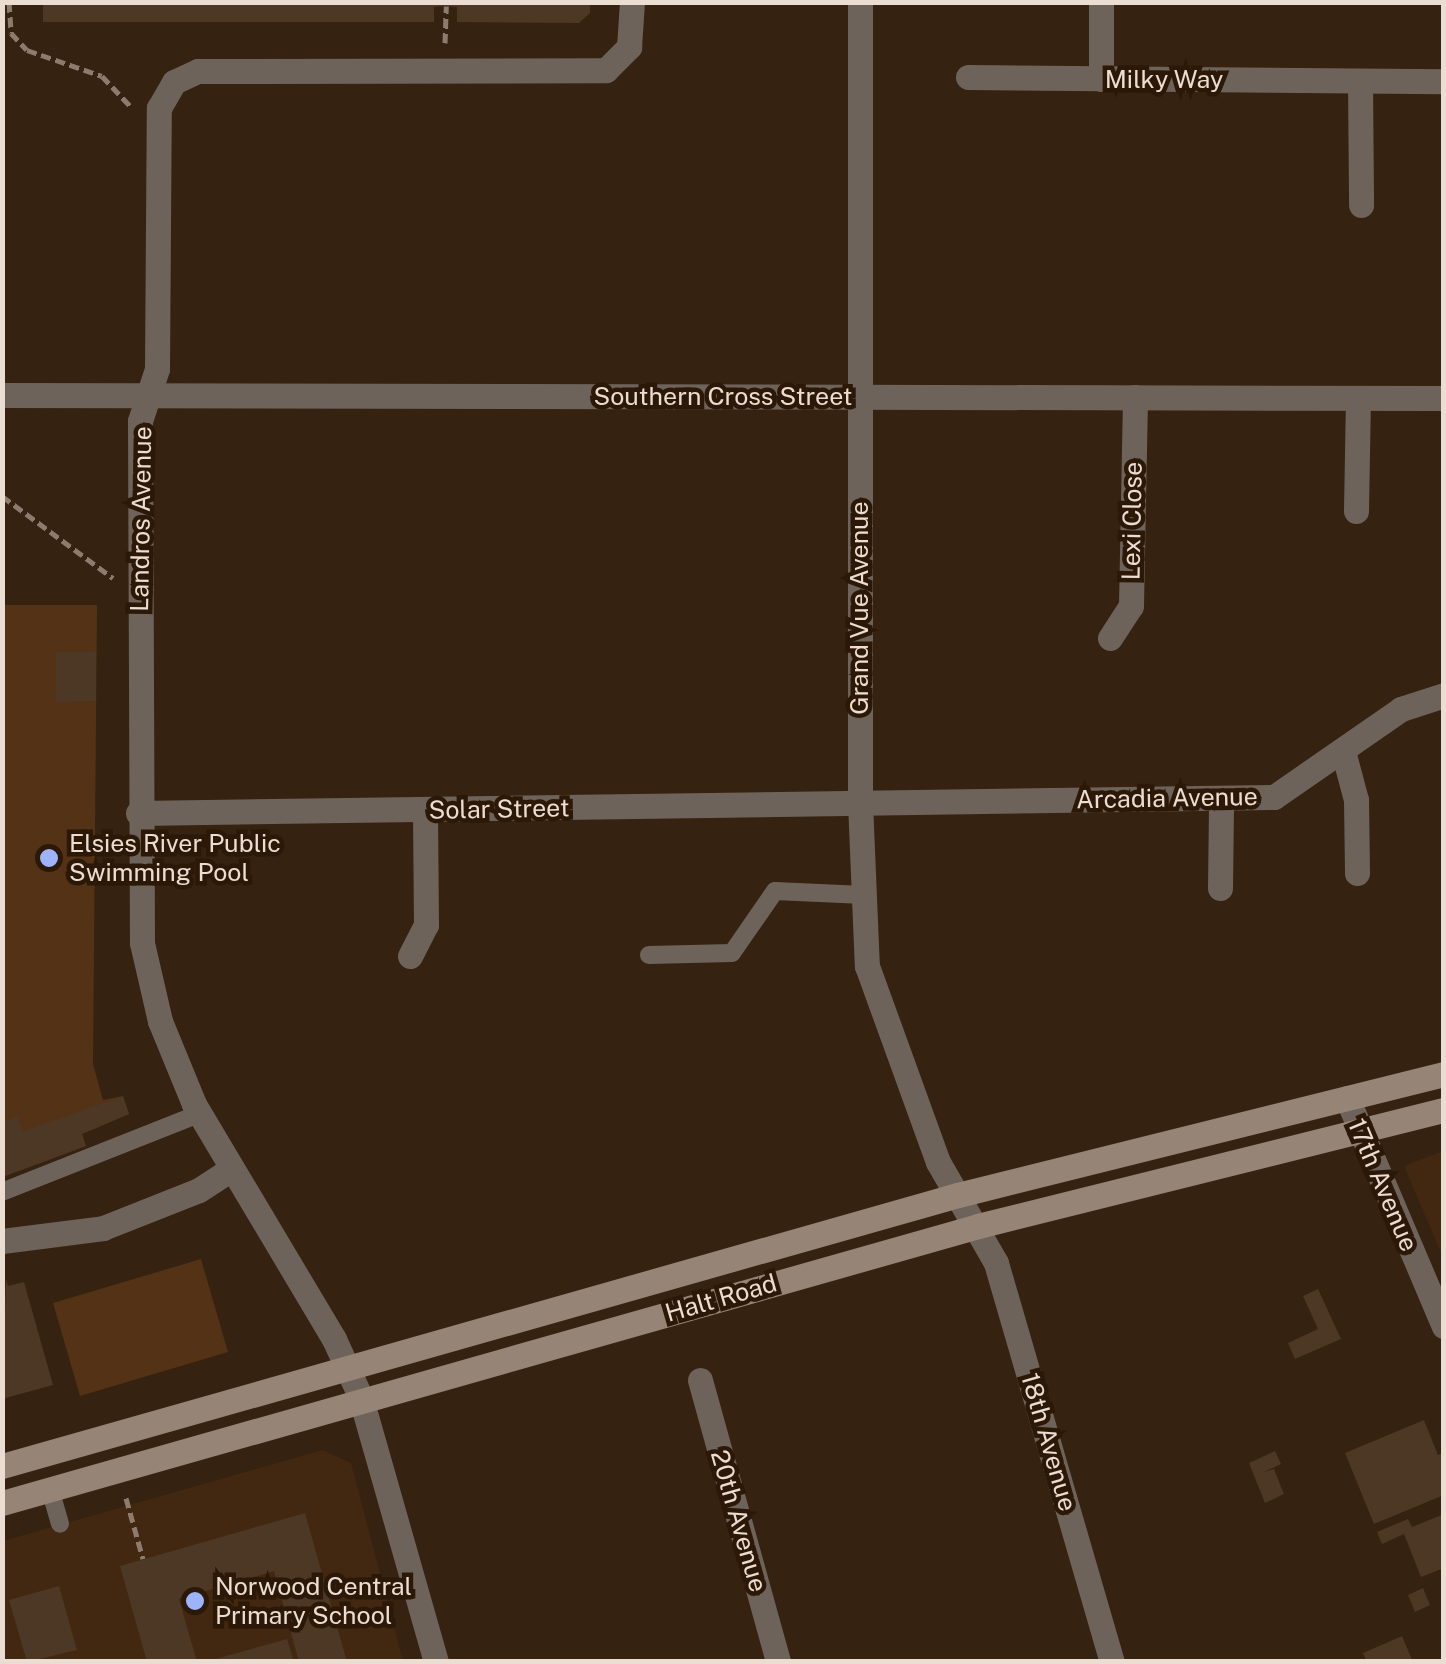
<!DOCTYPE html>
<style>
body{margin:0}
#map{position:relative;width:1446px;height:1664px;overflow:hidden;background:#362210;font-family:"Public Sans",sans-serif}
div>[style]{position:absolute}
.built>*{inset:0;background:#422811}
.green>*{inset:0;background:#533215}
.building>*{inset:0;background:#4d3725}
.path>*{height:5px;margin-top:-2.5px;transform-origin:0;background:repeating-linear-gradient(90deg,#8d7c6e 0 10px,transparent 0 15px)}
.lane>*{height:18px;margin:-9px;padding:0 9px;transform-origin:9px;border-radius:9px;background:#6e635a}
.street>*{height:25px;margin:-12.5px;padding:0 12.5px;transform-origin:12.5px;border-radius:12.5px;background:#6e635a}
.secondary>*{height:25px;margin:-12.5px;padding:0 12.5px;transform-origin:12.5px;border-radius:12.5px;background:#968577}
.dots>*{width:28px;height:28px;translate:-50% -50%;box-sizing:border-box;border:5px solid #2c1806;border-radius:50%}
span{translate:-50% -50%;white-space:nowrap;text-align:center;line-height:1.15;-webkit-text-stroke:9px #2c1806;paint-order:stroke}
.street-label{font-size:25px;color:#ebddd2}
.poi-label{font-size:25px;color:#ebddd2}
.left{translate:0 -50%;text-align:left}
.frame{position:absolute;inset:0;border:5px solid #ebddd2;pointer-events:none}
</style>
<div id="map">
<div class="built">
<i style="clip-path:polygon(1443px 1151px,1444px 1151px,1443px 1257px,1404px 1166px)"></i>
<i style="clip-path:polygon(323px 1450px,351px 1463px,403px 1661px,3px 1662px,3px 1541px)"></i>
</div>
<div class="green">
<i style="clip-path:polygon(3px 605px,97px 605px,93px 1064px,103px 1100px,123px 1096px,129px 1114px,82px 1134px,86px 1146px,3px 1177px)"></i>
<i style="clip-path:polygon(201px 1259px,228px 1352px,80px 1396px,53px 1303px)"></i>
</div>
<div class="building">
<i style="clip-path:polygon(43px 2px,590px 2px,590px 13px,579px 23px,457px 22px,457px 7px,446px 6px,434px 7px,434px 22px,43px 22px)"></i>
<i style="clip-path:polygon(96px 651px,96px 701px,56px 702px,56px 652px)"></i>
<i style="clip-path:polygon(123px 1096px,129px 1114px,82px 1134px,86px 1146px,2px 1177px,2px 1122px,18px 1116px,23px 1131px)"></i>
<i style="clip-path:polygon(6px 1279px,8px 1286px,24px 1282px,53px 1385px,2px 1399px)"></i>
<i style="clip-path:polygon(1318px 1289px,1341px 1339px,1295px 1359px,1288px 1343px,1318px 1329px,1303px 1296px)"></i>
<i style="clip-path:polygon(1424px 1420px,1438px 1455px,1444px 1453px,1444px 1495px,1374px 1524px,1345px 1453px)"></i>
<i style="clip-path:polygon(1275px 1451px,1281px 1464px,1264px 1472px,1274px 1469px,1284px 1494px,1265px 1503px,1249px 1463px)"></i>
<i style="clip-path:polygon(305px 1513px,347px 1662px,299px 1662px,274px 1571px,179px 1599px,197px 1662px,147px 1662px,120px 1566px)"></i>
<i style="clip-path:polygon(1444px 1514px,1444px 1568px,1421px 1577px,1404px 1534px,1382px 1544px,1377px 1532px,1408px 1519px,1412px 1527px)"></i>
<i style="clip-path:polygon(59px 1586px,77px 1650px,27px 1662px,9px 1600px)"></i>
<i style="clip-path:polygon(1423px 1588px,1430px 1605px,1415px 1612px,1408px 1595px)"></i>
<i style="clip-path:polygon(1402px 1636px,1413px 1662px,1367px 1662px,1363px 1653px)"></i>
<i style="clip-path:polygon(287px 1639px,294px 1662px,212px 1662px,212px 1660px)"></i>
</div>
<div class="path">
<i style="left:9px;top:2px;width:31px;rotate:86deg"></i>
<i style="left:11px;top:33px;width:23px;rotate:47deg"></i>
<i style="left:27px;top:50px;width:79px;rotate:19.1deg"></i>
<i style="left:102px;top:76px;width:44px;rotate:46.8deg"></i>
<i style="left:445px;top:43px;width:37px;rotate:-88deg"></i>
<i style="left:2px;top:496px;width:138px;rotate:36.5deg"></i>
<i style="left:126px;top:1498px;width:63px;rotate:74.4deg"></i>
</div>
<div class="lane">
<i style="left:649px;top:955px;width:83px;rotate:-1.4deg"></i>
<i style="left:732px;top:953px;width:75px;rotate:-55.3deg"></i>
<i style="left:775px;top:891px;width:89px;rotate:2.6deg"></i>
<i style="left:2px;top:1192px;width:212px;rotate:-21.6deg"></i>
<i style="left:50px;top:1489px;width:36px;rotate:74deg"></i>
</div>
<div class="street">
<i style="left:860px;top:2px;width:800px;rotate:90deg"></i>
<i style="left:860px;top:802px;width:164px;rotate:87.6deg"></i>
<i style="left:867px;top:966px;width:208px;rotate:70.1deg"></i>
<i style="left:938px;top:1162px;width:116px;rotate:60.1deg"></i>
<i style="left:996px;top:1263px;width:416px;rotate:73.8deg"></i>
<i style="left:968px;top:77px;width:476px;rotate:0.5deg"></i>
<i style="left:1101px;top:79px;width:77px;rotate:-90deg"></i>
<i style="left:1360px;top:81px;width:124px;rotate:89.5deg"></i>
<i style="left:2px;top:395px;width:1442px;rotate:0.12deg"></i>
<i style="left:1356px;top:511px;width:113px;rotate:-89deg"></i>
<i style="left:1110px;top:638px;width:38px;rotate:-57deg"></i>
<i style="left:1131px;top:606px;width:209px;rotate:-88.9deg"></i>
<i style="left:1343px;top:751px;width:51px;rotate:75.1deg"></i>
<i style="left:1356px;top:800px;width:73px;rotate:89.2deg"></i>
<i style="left:138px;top:813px;width:1136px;rotate:-0.81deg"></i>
<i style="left:1274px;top:797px;width:155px;rotate:-34.7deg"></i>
<i style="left:1401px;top:709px;width:45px;rotate:-18deg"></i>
<i style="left:1220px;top:888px;width:88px;rotate:-89.3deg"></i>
<i style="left:410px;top:956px;width:35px;rotate:-63deg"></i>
<i style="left:426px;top:925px;width:115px;rotate:-90.5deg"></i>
<i style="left:1347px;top:1098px;width:248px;rotate:67deg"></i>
<i style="left:2px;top:1241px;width:102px;rotate:-7.3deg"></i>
<i style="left:103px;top:1228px;width:103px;rotate:-21.6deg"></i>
<i style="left:199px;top:1190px;width:38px;rotate:-33deg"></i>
<i style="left:700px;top:1380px;width:293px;rotate:74.5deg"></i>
<i style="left:436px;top:1662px;width:274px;rotate:-105.9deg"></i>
<i style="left:361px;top:1398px;width:65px;rotate:-114.6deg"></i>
<i style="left:334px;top:1339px;width:274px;rotate:-120.8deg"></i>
<i style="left:194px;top:1104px;width:90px;rotate:-112.3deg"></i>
<i style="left:160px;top:1021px;width:80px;rotate:-103deg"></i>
<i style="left:142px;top:943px;width:522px;rotate:-90.22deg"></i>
<i style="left:140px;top:421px;width:55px;rotate:-71.9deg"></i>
<i style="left:157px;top:369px;width:261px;rotate:-89.6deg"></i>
<i style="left:159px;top:108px;width:30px;rotate:-60deg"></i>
<i style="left:174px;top:82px;width:26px;rotate:-25deg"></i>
<i style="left:198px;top:71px;width:408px;rotate:-0.1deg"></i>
<i style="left:606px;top:70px;width:33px;rotate:-45deg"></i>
<i style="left:629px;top:47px;width:45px;rotate:-86.2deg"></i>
</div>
<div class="secondary">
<i style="left:2px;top:1466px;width:994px;rotate:-15.83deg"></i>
<i style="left:958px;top:1195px;width:501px;rotate:-13.98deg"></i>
<i style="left:2px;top:1503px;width:1015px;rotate:-15.84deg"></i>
<i style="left:978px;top:1226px;width:480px;rotate:-14deg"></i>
</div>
<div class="dots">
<i style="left:49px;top:858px;background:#9db4fd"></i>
<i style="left:195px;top:1601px;background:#9db4fd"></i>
</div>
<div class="street-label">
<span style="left:1164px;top:79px">Milky Way</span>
<span style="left:723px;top:396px">Southern Cross Street</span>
<span style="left:141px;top:519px;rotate:-89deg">Landros Avenue</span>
<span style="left:1132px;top:521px;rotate:-89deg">Lexi Close</span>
<span style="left:859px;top:608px;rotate:-90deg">Grand Vue Avenue</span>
<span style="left:1167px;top:798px;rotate:-1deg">Arcadia Avenue</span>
<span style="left:499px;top:809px;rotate:-1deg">Solar Street</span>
<span style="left:1383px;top:1185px;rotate:67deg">17th Avenue</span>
<span style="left:721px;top:1298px;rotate:-16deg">Halt Road</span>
<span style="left:1049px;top:1442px;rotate:74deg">18th Avenue</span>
<span style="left:739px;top:1521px;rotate:74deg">20th Avenue</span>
</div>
<div class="poi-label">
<span class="left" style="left:69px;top:858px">Elsies River Public<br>Swimming Pool</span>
<span class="left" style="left:215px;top:1601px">Norwood Central<br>Primary School</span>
</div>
<div class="frame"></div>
</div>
